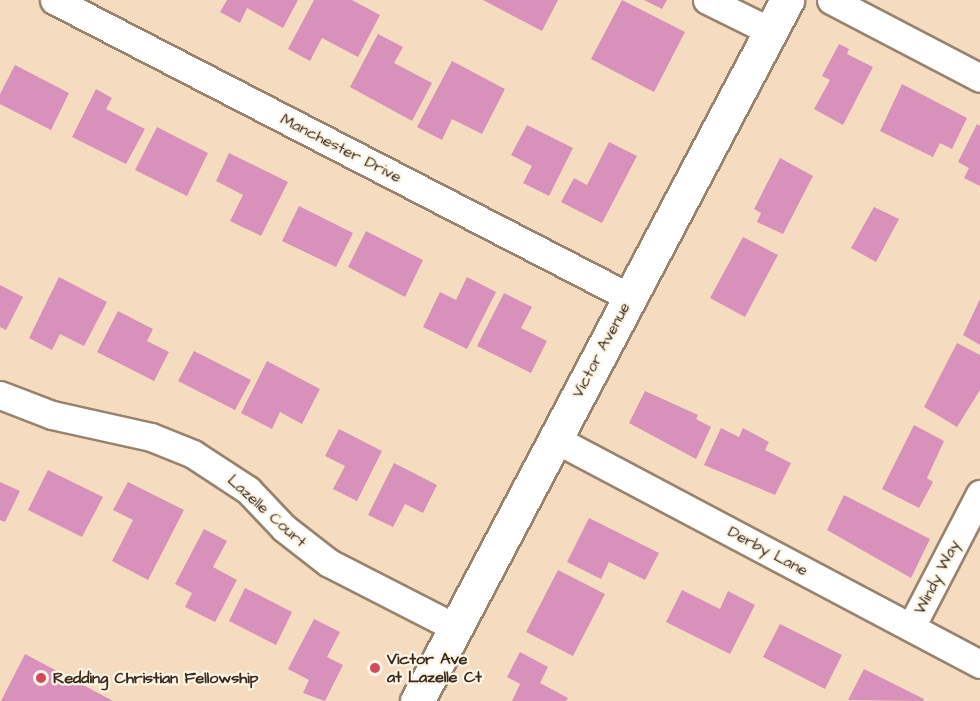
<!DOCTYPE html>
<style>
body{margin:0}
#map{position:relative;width:980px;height:701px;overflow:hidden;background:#f5dcc0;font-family:"Architects Daughter",sans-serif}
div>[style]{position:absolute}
.building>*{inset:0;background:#d891ba}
.roads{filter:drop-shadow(2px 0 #98836f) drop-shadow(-2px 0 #98836f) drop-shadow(0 2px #98836f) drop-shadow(0 -2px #98836f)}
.minor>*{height:27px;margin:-13.5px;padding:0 13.5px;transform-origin:13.5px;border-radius:13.5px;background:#fff}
.secondary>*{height:33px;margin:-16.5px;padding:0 16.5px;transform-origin:16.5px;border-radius:16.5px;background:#fff}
.dots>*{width:16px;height:16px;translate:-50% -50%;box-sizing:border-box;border:3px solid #fcf5e5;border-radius:50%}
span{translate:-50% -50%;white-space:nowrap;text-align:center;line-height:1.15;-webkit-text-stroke:4.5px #fcf5e5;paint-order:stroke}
.street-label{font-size:16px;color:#3b2a1e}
.poi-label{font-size:16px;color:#3b2a1e;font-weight:700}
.left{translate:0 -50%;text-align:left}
</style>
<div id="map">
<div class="building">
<i style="clip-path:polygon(227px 0,298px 0,283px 28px,247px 8px,240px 23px,220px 12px)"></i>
<i style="clip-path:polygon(314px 0,352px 0,380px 15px,358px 57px,322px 38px,310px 61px,288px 49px)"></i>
<i style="clip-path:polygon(483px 0,558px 0,542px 31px)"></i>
<i style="clip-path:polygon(622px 0,685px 32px,654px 92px,591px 59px)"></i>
<i style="clip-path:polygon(644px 0,667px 0,662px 9px)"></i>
<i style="clip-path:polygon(378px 34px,403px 47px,394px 63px,432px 83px,412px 121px,350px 87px)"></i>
<i style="clip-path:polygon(839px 44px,849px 49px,847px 54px,873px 67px,843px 125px,814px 109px,830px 80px,822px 76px)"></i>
<i style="clip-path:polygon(452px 61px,505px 89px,482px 134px,452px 119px,442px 140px,417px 127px)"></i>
<i style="clip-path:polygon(15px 65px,69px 93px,51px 130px,0 104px,0 94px)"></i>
<i style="clip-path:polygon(902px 84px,967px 118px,952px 149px,940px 143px,933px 157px,880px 131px)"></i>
<i style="clip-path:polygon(96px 89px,112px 98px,106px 109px,145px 129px,126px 164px,72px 137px)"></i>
<i style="clip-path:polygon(977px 124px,980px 126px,980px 186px,964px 178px,969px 168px,958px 162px)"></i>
<i style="clip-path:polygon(527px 125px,573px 148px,549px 196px,523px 183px,532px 166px,511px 155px)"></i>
<i style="clip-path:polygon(157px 127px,208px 153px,187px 196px,135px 170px)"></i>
<i style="clip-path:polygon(609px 142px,637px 156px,602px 223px,561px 202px,574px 178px,587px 185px)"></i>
<i style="clip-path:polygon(229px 153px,288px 182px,261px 236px,230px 221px,243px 195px,216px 181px)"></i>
<i style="clip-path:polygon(780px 158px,813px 176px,783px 234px,757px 222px,761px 213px,754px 209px)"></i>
<i style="clip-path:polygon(299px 206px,353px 233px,336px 267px,282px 241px)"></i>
<i style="clip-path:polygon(874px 207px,899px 219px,876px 262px,851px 248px)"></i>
<i style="clip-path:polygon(366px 231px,423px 260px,405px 297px,348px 267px)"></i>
<i style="clip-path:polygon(743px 237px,778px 255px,745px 317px,710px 298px)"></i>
<i style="clip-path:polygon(59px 277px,107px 302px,84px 346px,60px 334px,52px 350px,29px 338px)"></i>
<i style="clip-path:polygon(467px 277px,496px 292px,467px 349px,423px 327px,440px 292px,456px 300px)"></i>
<i style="clip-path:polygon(0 285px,23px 297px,6px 330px,0 327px)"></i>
<i style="clip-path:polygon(504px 293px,532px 307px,521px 328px,547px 341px,531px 373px,477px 346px)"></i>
<i style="clip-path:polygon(980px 299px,980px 345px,963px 335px)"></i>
<i style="clip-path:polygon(118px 311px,153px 329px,147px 341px,169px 352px,154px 381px,97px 352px)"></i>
<i style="clip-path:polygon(957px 343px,980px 355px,980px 390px,957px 427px,924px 407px)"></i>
<i style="clip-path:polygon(194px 351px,251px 380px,235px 410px,178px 381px)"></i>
<i style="clip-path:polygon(267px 361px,320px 389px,302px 424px,280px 412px,272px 429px,241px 413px)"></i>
<i style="clip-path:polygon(645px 391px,698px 415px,696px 419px,711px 427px,696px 459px,629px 423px)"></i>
<i style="clip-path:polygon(914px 425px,944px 441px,927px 478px,933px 482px,919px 508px,882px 489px)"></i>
<i style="clip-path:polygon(721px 428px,739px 437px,743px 428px,769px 442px,765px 450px,791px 463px,775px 495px,704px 465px)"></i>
<i style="clip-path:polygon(339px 429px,382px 451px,357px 501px,333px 489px,345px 466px,325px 456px)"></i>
<i style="clip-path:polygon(394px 463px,437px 485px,423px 513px,405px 504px,393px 527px,368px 515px)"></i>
<i style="clip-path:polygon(48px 470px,103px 497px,82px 537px,28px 510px)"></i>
<i style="clip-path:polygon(0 482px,20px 491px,5px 522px,0 520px)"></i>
<i style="clip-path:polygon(128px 482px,184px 510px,148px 580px,112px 561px,133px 520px,113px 510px)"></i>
<i style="clip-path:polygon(844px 495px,930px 539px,911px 578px,827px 530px)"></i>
<i style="clip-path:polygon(589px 518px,659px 553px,645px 580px,609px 562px,601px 579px,567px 562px)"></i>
<i style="clip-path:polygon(204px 529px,227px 541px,213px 567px,237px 580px,215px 622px,185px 607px,192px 593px,175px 584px)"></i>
<i style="clip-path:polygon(558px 570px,605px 594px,573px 656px,526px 632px)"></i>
<i style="clip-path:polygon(245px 588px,292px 612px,276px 645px,229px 621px)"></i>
<i style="clip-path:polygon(682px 590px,720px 609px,728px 591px,755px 605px,730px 654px,666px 622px)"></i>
<i style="clip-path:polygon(314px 619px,340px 632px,327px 657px,343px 665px,325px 701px,303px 693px,309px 680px,288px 669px)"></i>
<i style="clip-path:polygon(780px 624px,842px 655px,825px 689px,763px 657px)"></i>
<i style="clip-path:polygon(520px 652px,548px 667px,540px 683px,568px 698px,566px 701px,512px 701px,520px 684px,507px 677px)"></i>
<i style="clip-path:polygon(25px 654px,113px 701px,1px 701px)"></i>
<i style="clip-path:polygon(864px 669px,924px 699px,923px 701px,848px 700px)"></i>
</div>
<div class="roads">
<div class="minor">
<i style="left:54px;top:0;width:647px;rotate:27.32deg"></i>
<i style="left:707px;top:0;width:70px;rotate:26.2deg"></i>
<i style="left:831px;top:0;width:168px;rotate:27.6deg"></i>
<i style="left:0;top:395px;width:56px;rotate:21deg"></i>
<i style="left:52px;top:415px;width:101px;rotate:12.5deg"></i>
<i style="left:151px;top:437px;width:45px;rotate:22deg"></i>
<i style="left:193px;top:454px;width:66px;rotate:33.2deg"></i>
<i style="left:248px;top:490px;width:52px;rotate:46.5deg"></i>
<i style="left:284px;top:528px;width:57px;rotate:37.9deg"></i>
<i style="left:329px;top:563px;width:143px;rotate:27.1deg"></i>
<i style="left:555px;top:439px;width:481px;rotate:27.9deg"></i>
<i style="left:911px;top:627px;width:150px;rotate:-62.6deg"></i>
</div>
<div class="secondary">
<i style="left:417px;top:701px;width:793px;rotate:-62.17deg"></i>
</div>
</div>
<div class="dots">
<i style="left:375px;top:668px;background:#d1495b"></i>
<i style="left:41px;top:678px;background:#d1495b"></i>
</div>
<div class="street-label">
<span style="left:341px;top:148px;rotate:27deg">Manchester Drive</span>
<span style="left:601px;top:350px;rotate:-62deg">Victor Avenue</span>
<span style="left:267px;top:511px;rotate:42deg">Lazelle Court</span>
<span style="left:768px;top:551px;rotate:28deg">Derby Lane</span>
<span style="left:937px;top:577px;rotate:-63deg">Windy Way</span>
</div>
<div class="poi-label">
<span class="left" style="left:387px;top:668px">Victor Ave<br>at Lazelle Ct</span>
<span class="left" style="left:53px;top:678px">Redding Christian Fellowship</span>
</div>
</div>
